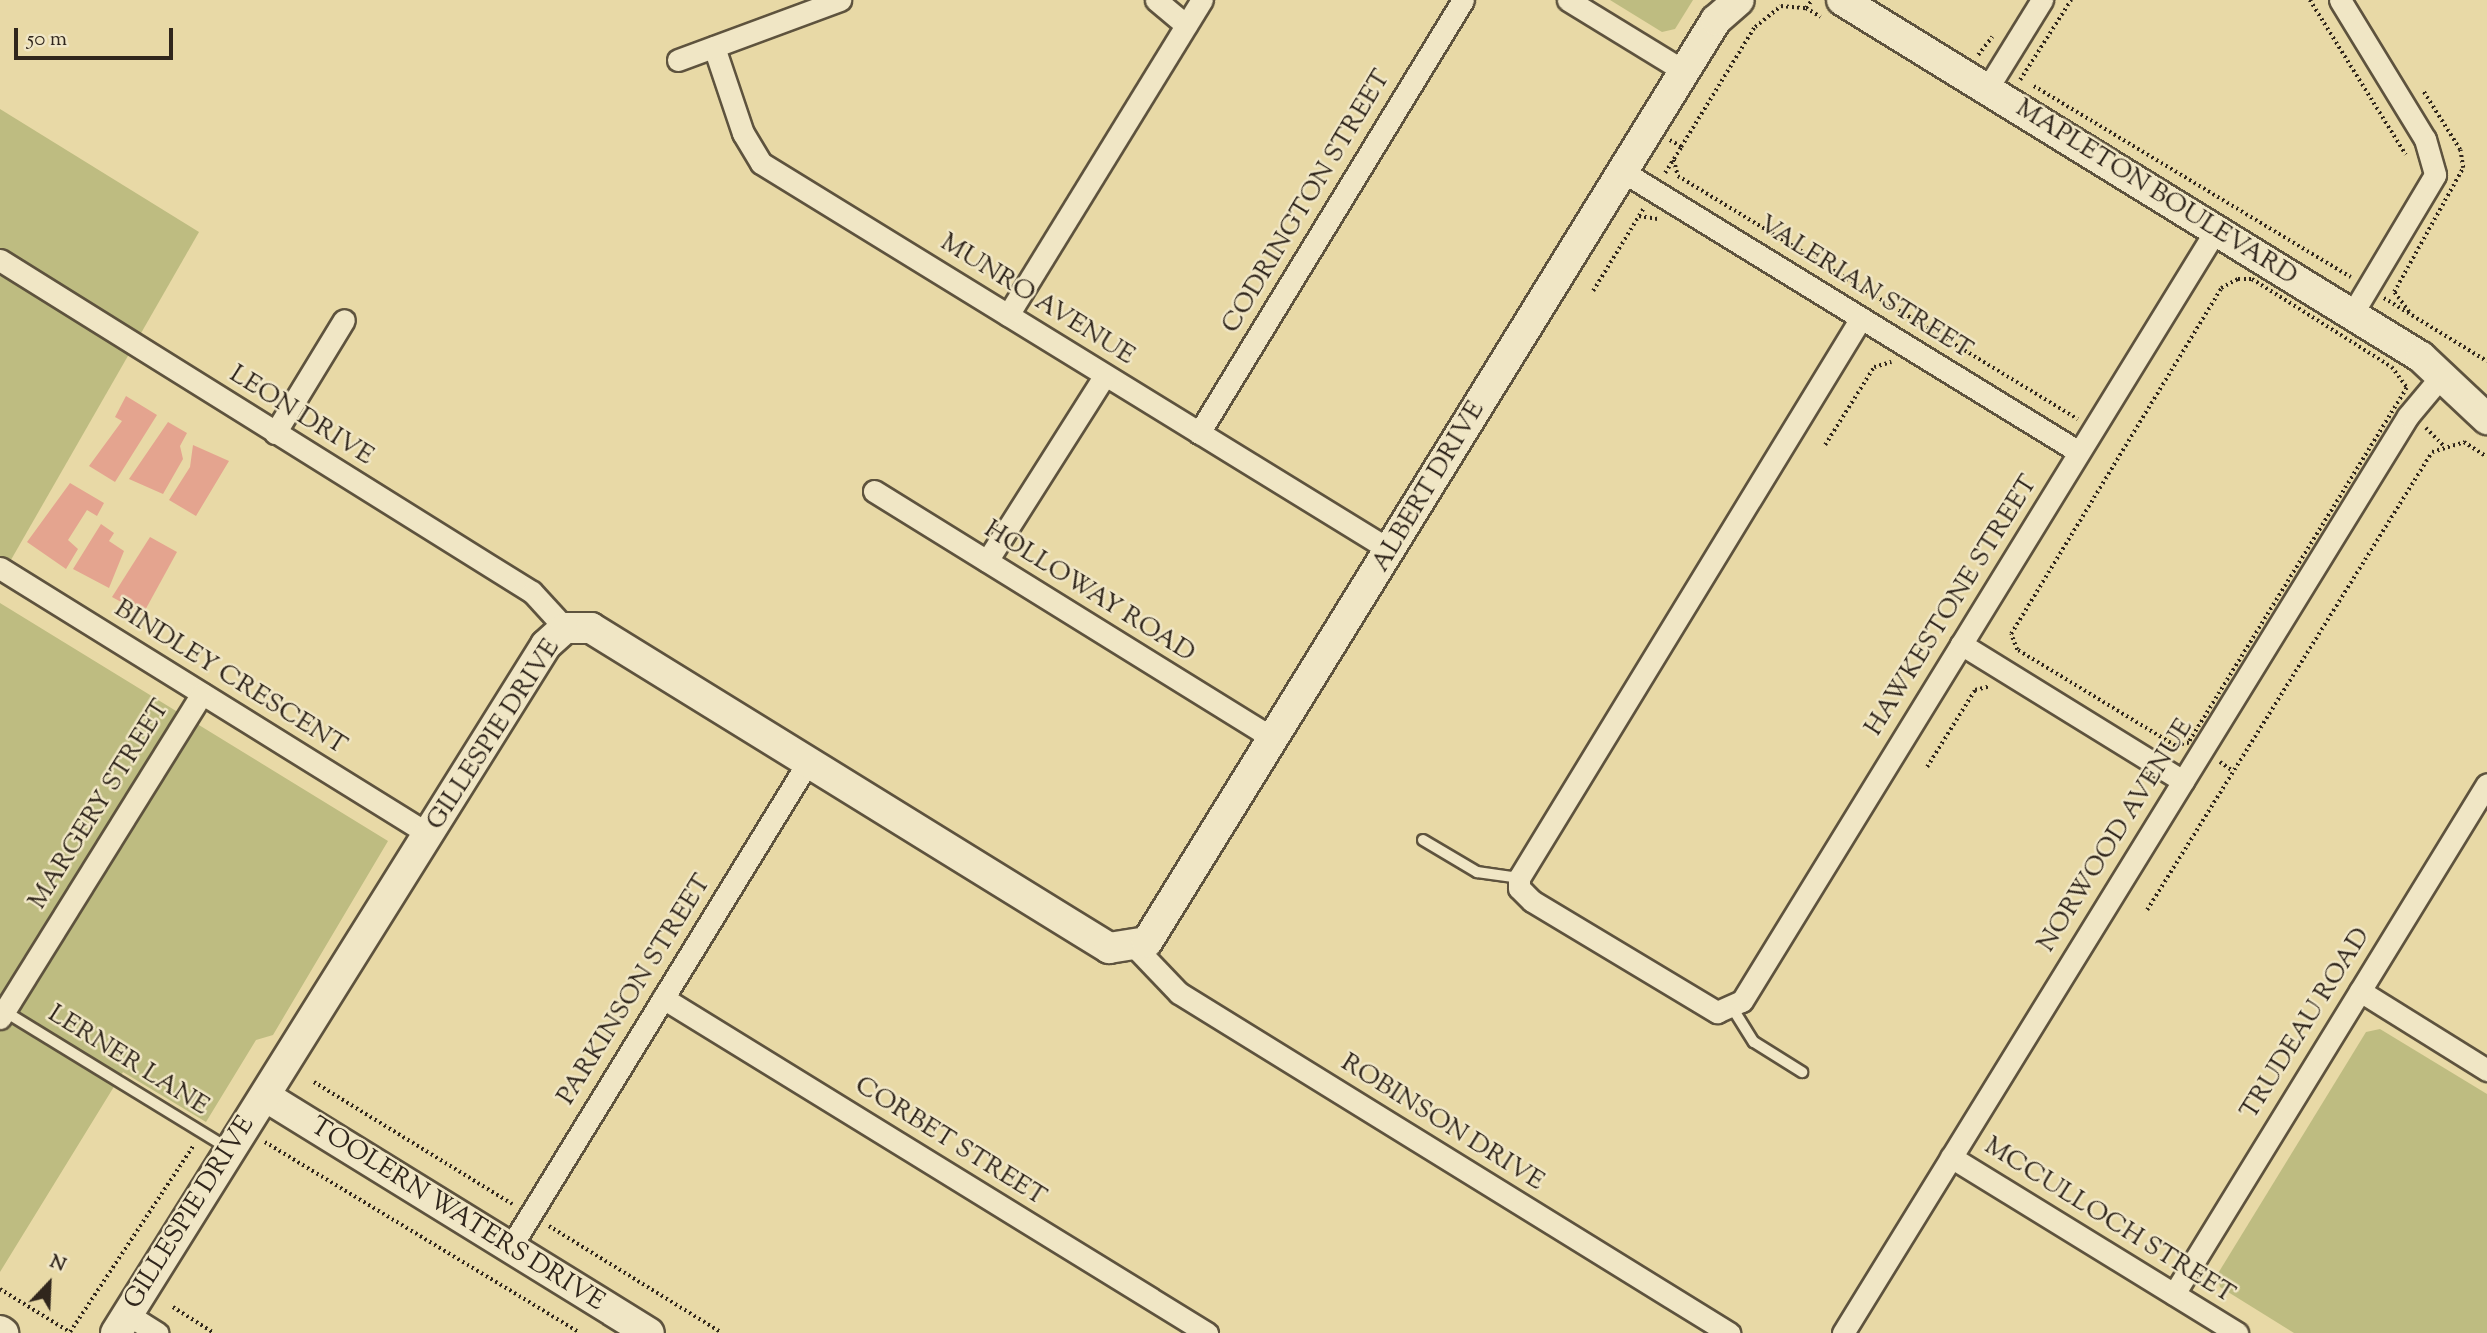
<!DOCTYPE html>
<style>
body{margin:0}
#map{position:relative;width:2487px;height:1333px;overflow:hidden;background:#e8d9a6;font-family:"Sorts Mill Goudy",serif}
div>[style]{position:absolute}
.green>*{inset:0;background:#bebc81}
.building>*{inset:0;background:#e4a48f}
.path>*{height:3.5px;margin-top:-1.75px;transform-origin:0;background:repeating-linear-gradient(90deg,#30261c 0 2px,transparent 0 5.5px)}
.roads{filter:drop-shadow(2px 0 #5e533e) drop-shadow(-2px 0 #5e533e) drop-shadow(0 2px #5e533e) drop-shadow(0 -2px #5e533e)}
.lane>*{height:10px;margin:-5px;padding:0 5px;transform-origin:5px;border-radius:5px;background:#f0e6c5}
.street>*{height:21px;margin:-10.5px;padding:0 10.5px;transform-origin:10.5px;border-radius:10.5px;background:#f0e6c5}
.secondary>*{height:30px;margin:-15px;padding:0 15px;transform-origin:15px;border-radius:15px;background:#f0e6c5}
span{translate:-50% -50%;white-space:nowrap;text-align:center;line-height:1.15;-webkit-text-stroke:5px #f0e6c5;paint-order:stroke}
.street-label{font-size:26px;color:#30261c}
.north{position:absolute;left:14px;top:1249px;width:70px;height:70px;-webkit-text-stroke:5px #f0e6c5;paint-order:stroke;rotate:23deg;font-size:19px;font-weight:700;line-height:28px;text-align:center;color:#30261c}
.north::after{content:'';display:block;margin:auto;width:24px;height:32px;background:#30261c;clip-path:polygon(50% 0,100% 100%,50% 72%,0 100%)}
.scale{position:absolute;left:14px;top:28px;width:159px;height:32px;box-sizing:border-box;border:4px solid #30261c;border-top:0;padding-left:9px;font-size:21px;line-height:24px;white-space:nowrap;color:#30261c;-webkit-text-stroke:5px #f0e6c5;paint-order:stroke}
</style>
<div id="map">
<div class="green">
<i style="clip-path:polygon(1610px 0,1693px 0,1675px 29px,1662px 32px)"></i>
<i style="clip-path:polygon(0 109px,199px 232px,0 579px)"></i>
<i style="clip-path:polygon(0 603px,388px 841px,273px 1035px,256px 1040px,206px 1122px,123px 1072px,0 1272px)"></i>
<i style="clip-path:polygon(2380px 1029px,2487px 1094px,2487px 1333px,2294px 1333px,2220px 1287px,2217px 1275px,2366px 1032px)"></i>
</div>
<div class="building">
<i style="clip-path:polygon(126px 396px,157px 415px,115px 482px,89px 466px,122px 421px,115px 417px)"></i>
<i style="clip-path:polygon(168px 422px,187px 433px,180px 446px,183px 459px,163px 494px,129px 479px)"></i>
<i style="clip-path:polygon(193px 445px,229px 461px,196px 516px,169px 500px,190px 467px)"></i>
<i style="clip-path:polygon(70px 483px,104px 503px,97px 516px,87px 510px,68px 540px,78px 549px,66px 569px,27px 542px)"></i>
<i style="clip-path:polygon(101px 524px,114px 533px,109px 541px,124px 551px,109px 588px,73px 569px)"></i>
<i style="clip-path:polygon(150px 537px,177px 552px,143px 614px,112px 597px)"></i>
</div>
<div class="path">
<i style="left:2310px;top:0;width:182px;rotate:58.2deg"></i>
<i style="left:1806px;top:8px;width:17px;rotate:31deg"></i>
<i style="left:1755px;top:27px;width:33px;rotate:-39deg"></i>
<i style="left:1781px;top:6px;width:25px;rotate:5deg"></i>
<i style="left:1806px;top:8px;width:10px;rotate:-53deg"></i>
<i style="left:1978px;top:55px;width:23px;rotate:-52deg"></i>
<i style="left:2020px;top:80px;width:95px;rotate:-57.5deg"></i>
<i style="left:2034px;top:86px;width:370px;rotate:31.1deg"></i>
<i style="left:1681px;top:147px;width:140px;rotate:-58.5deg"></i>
<i style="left:1674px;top:160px;width:16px;rotate:76deg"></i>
<i style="left:1678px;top:176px;width:468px;rotate:31.3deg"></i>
<i style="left:1665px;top:173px;width:31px;rotate:-58deg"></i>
<i style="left:1681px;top:147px;width:14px;rotate:-150deg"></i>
<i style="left:1639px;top:216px;width:19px;rotate:9deg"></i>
<i style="left:2238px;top:279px;width:14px"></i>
<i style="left:2252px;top:279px;width:165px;rotate:32.2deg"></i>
<i style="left:2392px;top:367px;width:26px;rotate:54deg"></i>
<i style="left:2407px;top:388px;width:417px;rotate:121.6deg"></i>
<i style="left:2189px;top:743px;width:14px;rotate:168deg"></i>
<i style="left:2175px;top:746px;width:185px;rotate:-148.7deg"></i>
<i style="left:2017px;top:650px;width:17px;rotate:-111deg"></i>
<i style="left:2011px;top:634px;width:405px;rotate:-58.7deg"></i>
<i style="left:2221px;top:288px;width:19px;rotate:-28deg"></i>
<i style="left:1593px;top:291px;width:96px;rotate:-58.6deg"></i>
<i style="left:2384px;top:298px;width:121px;rotate:31.5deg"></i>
<i style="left:2409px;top:312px;width:25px;rotate:-127deg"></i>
<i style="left:2394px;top:292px;width:142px;rotate:-60.9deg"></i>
<i style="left:2463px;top:168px;width:18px;rotate:-99deg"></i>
<i style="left:2460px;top:150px;width:70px;rotate:-122.1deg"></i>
<i style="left:2426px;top:428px;width:24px;rotate:45deg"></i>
<i style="left:1825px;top:445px;width:92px;rotate:-57.9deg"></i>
<i style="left:1874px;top:367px;width:18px;rotate:-16deg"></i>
<i style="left:2220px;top:762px;width:16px;rotate:35deg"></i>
<i style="left:1927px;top:767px;width:91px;rotate:-58.1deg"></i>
<i style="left:1975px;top:690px;width:16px;rotate:-14deg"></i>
<i style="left:2147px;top:910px;width:539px;rotate:-58.11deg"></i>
<i style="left:2432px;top:452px;width:34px;rotate:-17deg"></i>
<i style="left:2464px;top:442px;width:27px;rotate:33deg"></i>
<i style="left:314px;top:1082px;width:233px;rotate:31.6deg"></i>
<i style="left:265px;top:1142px;width:368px;rotate:31.2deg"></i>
<i style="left:549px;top:1226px;width:203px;rotate:31.7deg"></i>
<i style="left:0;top:1289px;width:82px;rotate:31.6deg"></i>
<i style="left:70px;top:1332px;width:223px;rotate:-56.5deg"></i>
<i style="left:173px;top:1307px;width:49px;rotate:32.4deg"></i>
</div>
<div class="roads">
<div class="lane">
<i style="left:1423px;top:840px;width:63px;rotate:30.7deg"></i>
<i style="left:1477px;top:872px;width:42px;rotate:8.1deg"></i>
<i style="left:1733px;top:1009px;width:39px;rotate:58deg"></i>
<i style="left:1754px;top:1042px;width:57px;rotate:32deg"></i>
<i style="left:4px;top:1011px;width:264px;rotate:31.5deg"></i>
</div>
<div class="street">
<i style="left:1156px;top:0;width:39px;rotate:40deg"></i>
<i style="left:1568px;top:0;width:136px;rotate:31.5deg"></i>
<i style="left:2340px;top:0;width:163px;rotate:58.6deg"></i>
<i style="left:2425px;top:139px;width:37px;rotate:74deg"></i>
<i style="left:2435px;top:175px;width:162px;rotate:120.8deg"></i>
<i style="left:714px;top:47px;width:91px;rotate:71.4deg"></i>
<i style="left:743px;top:133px;width:35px;rotate:59deg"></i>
<i style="left:761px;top:163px;width:739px;rotate:31.6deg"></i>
<i style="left:678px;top:60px;width:173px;rotate:-20.3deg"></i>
<i style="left:1987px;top:89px;width:105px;rotate:-58.3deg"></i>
<i style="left:1622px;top:171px;width:536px;rotate:31.59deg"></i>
<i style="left:0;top:260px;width:627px;rotate:31.97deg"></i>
<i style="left:532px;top:592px;width:49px;rotate:47.5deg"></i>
<i style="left:1008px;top:315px;width:370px;rotate:-58.4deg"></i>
<i style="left:1861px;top:318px;width:656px;rotate:121.41deg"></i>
<i style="left:1519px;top:878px;width:10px;rotate:90deg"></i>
<i style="left:1519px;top:888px;width:18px;rotate:45deg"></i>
<i style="left:1532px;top:901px;width:216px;rotate:31deg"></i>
<i style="left:1717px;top:1012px;width:27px;rotate:-24deg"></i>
<i style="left:1742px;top:1001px;width:905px;rotate:-58.42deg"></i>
<i style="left:275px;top:433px;width:132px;rotate:-58.6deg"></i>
<i style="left:1199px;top:433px;width:507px;rotate:-58.63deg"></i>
<i style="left:874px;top:491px;width:472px;rotate:31.8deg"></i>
<i style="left:987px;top:561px;width:220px;rotate:-57.6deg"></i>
<i style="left:0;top:568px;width:506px;rotate:31.84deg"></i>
<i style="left:1961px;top:644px;width:261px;rotate:31.7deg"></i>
<i style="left:1136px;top:948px;width:62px;rotate:46.3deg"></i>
<i style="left:1179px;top:993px;width:647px;rotate:31.72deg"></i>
<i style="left:2360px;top:991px;width:150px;rotate:31.9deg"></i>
<i style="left:663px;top:998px;width:639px;rotate:31.63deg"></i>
<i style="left:0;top:1018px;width:382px;rotate:-58.1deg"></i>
<i style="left:1951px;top:1157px;width:336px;rotate:31.6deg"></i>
<i style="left:510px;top:1248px;width:570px;rotate:-58.48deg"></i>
<i style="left:2174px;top:1294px;width:598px;rotate:-58.46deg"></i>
<i style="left:127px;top:1314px;width:36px;rotate:32deg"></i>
<i style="left:1843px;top:1333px;width:1077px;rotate:-58.36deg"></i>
<i style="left:2408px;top:416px;width:56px;rotate:-50.1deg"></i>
</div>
<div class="secondary">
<i style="left:1842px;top:0;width:680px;rotate:31.66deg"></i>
<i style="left:2421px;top:357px;width:91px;rotate:43.2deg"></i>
<i style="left:265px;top:1096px;width:451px;rotate:31.7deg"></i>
<i style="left:0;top:1331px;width:4px;rotate:34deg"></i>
<i style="left:116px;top:1333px;width:811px;rotate:-57.99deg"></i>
<i style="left:546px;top:645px;width:25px;rotate:-42deg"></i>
<i style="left:565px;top:628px;width:26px"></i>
<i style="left:591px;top:628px;width:609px;rotate:31.71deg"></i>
<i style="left:1109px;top:948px;width:38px;rotate:-9deg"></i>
<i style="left:1147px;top:942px;width:1083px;rotate:-58.32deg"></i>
<i style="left:1716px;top:20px;width:30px;rotate:-41deg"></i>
</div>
</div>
<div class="street-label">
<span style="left:2156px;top:193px;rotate:32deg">MAPLETON BOULEVARD</span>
<span style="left:1307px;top:202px;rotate:-59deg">CODRINGTON STREET</span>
<span style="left:1865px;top:288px;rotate:32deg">VALERIAN STREET</span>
<span style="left:1037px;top:300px;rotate:32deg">MUNRO AVENUE</span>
<span style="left:301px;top:416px;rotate:32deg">LEON DRIVE</span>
<span style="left:1429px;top:487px;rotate:-59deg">ALBERT DRIVE</span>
<span style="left:1089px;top:592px;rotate:32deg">HOLLOWAY ROAD</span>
<span style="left:1952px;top:606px;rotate:-58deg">HAWKESTONE STREET</span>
<span style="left:230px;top:678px;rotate:32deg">BINDLEY CRESCENT</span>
<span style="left:494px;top:735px;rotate:-57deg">GILLESPIE DRIVE</span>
<span style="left:100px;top:805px;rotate:-58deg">MARGERY STREET</span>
<span style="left:2116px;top:836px;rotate:-58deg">NORWOOD AVENUE</span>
<span style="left:635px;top:990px;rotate:-58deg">PARKINSON STREET</span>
<span style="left:2306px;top:1024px;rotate:-58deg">TRUDEAU ROAD</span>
<span style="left:128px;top:1061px;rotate:32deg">LERNER LANE</span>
<span style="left:1442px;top:1123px;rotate:32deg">ROBINSON DRIVE</span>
<span style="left:950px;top:1142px;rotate:32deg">CORBET STREET</span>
<span style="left:190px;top:1213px;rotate:-58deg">GILLESPIE DRIVE</span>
<span style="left:457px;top:1215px;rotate:32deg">TOOLERN WATERS DRIVE</span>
<span style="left:2109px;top:1221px;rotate:32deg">MCCULLOCH STREET</span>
</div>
<div class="north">N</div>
<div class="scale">50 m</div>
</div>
